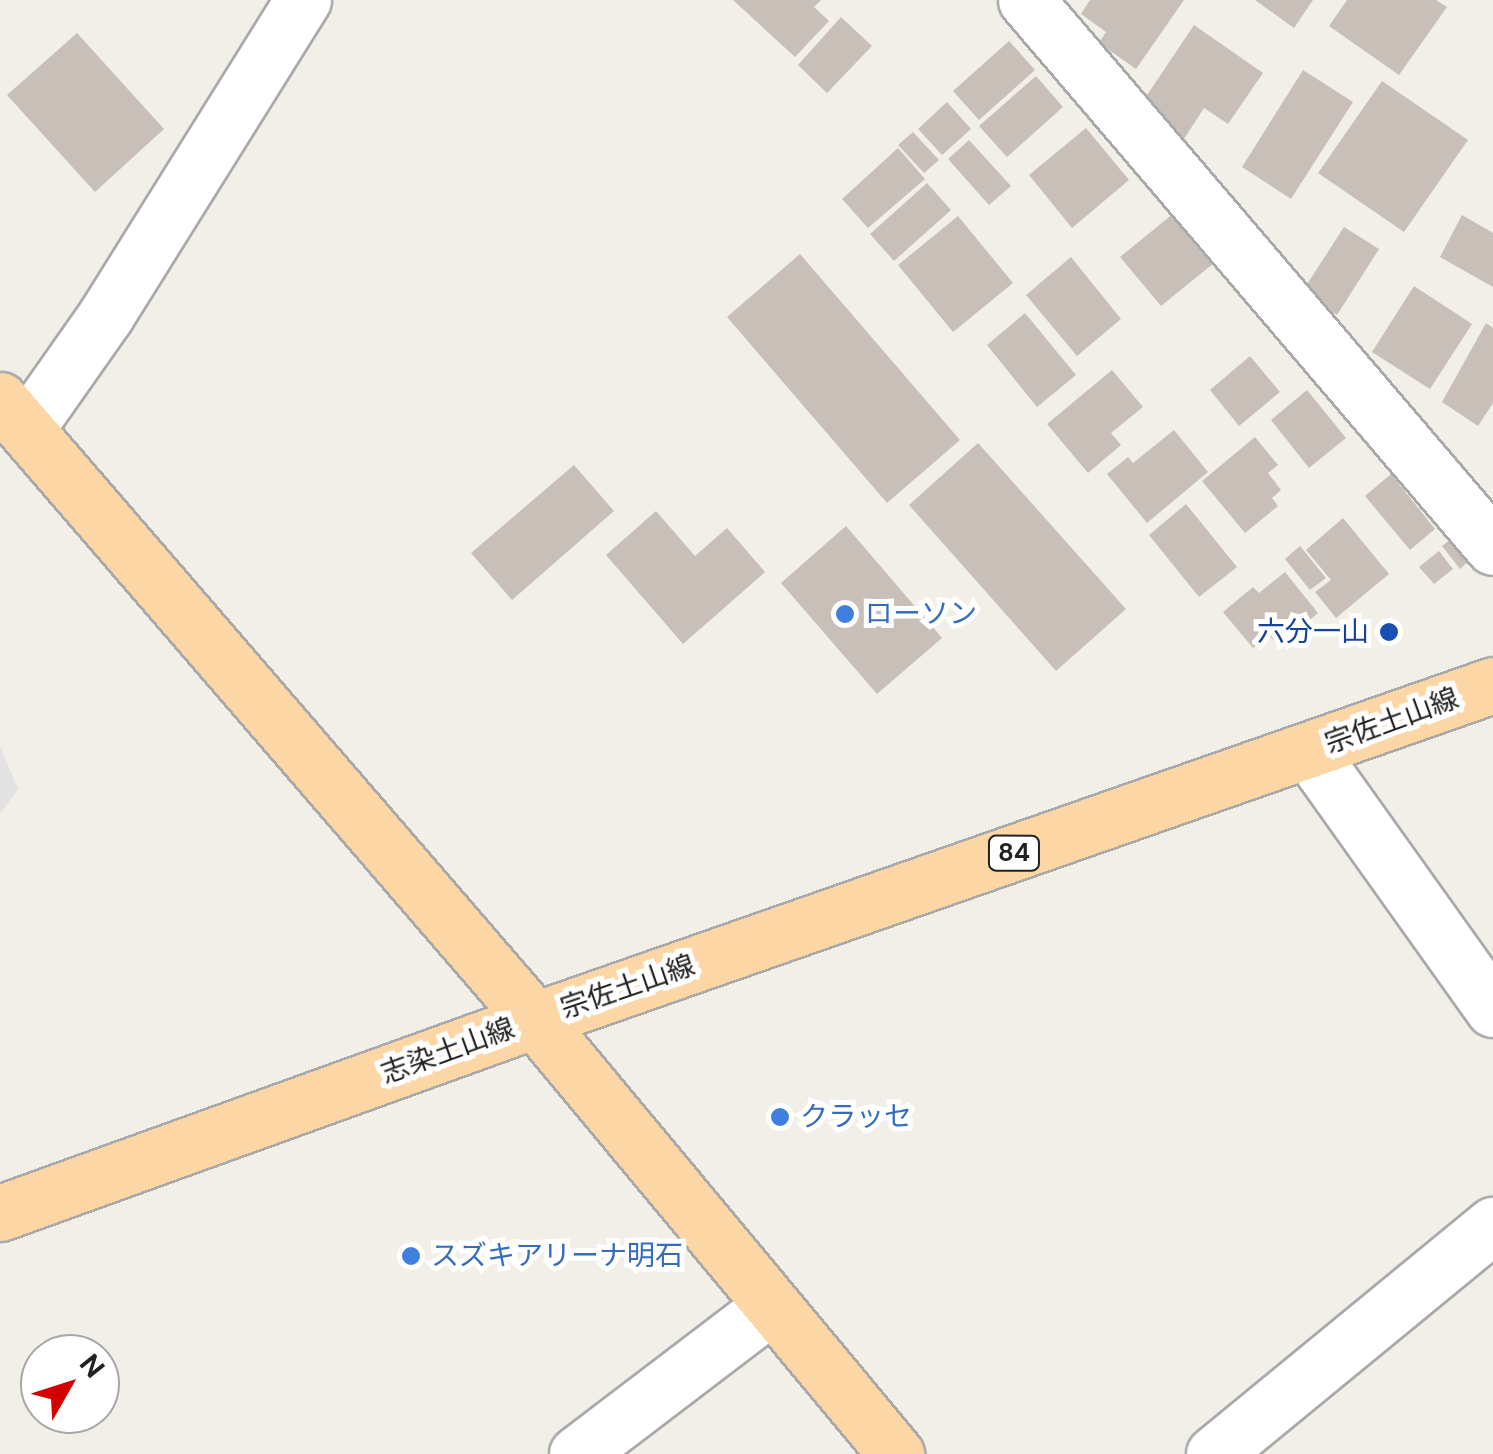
<!DOCTYPE html>
<meta charset="utf-8">
<style>
body{margin:0}
#map{position:relative;width:1493px;height:1454px;overflow:hidden;background:#f2efe9;font-family:"DM Sans","Noto Sans JP",sans-serif}
div>[style]{position:absolute}
.parking>*{inset:0;background:#e2e2e2}
.building>*{inset:0;background:#c7bfb8}
.roads{filter:drop-shadow(2px 0 #a9a9a9) drop-shadow(-2px 0 #a9a9a9) drop-shadow(0 2px #a9a9a9) drop-shadow(0 -2px #a9a9a9)}
.minor>*{height:55px;margin:-27.5px;padding:0 27.5px;transform-origin:27.5px;border-radius:27.5px;background:#fff}
.major>*{height:55px;margin:-27.5px;padding:0 27.5px;transform-origin:27.5px;border-radius:27.5px;background:#fcd6a4}
.dots>*{width:28px;height:28px;translate:-50% -50%;box-sizing:border-box;border:5px solid #fff;border-radius:50%}
span{translate:-50% -50%;white-space:nowrap;text-align:center;line-height:1.15;-webkit-text-stroke:10px #fff;paint-order:stroke}
.shield-label span{padding:2px 8px;background:#fff;border:2px solid;border-radius:8px;-webkit-text-stroke-width:0}
.shield-label{font-size:25px;color:#222;font-weight:700}
.shop-label{font-size:28px;color:#366cbe}
.left{translate:0 -50%;text-align:left}
.transit-label{font-size:28px;color:#164399}
.right{translate:-100% -50%;text-align:right}
.street-label{font-size:28px;color:#222}
.north{position:absolute;left:20px;top:1334px;width:100px;height:100px;box-sizing:border-box;background:#fff;border:2px solid #a7a7a7;border-radius:50%;rotate:51deg;font-size:28px;font-weight:700;line-height:40px;text-align:center;color:#222}
.north::after{content:'';display:block;margin:auto;width:35px;height:45px;background:#d40000;clip-path:polygon(50% 0,100% 100%,50% 72%,0 100%)}
</style>
<div id="map">
<div class="parking">
<i style="clip-path:polygon(0 746px,18px 789px,0 814px)"></i>
</div>
<div class="building">
<i style="clip-path:polygon(733px 0,821px 0,814px 7px,829px 21px,795px 57px)"></i>
<i style="clip-path:polygon(1090px 0,1184px 0,1136px 69px,1099px 43px,1106px 32px,1081px 14px)"></i>
<i style="clip-path:polygon(1255px 0,1313px 0,1294px 28px)"></i>
<i style="clip-path:polygon(1347px 0,1436px 0,1447px 7px,1399px 75px,1329px 26px)"></i>
<i style="clip-path:polygon(841px 17px,872px 46px,827px 93px,798px 65px)"></i>
<i style="clip-path:polygon(1194px 25px,1263px 73px,1228px 124px,1204px 108px,1182px 142px,1137px 110px)"></i>
<i style="clip-path:polygon(77px 33px,164px 129px,95px 192px,7px 95px)"></i>
<i style="clip-path:polygon(1009px 41px,1035px 70px,979px 120px,953px 91px)"></i>
<i style="clip-path:polygon(1303px 70px,1353px 102px,1291px 199px,1242px 167px)"></i>
<i style="clip-path:polygon(1036px 76px,1063px 107px,1007px 157px,979px 126px)"></i>
<i style="clip-path:polygon(1382px 81px,1468px 140px,1404px 232px,1318px 173px)"></i>
<i style="clip-path:polygon(947px 102px,971px 129px,942px 155px,918px 129px)"></i>
<i style="clip-path:polygon(1086px 128px,1129px 180px,1072px 228px,1029px 175px)"></i>
<i style="clip-path:polygon(913px 132px,939px 160px,924px 173px,898px 145px)"></i>
<i style="clip-path:polygon(969px 140px,1011px 186px,989px 205px,948px 159px)"></i>
<i style="clip-path:polygon(898px 148px,925px 179px,868px 228px,842px 199px)"></i>
<i style="clip-path:polygon(927px 183px,951px 210px,894px 261px,870px 234px)"></i>
<i style="clip-path:polygon(1174px 213px,1214px 263px,1161px 306px,1120px 257px)"></i>
<i style="clip-path:polygon(1462px 215px,1493px 233px,1493px 287px,1440px 257px)"></i>
<i style="clip-path:polygon(958px 216px,1013px 283px,953px 332px,898px 265px)"></i>
<i style="clip-path:polygon(1344px 227px,1379px 249px,1337px 315px,1302px 292px)"></i>
<i style="clip-path:polygon(800px 254px,960px 440px,887px 503px,727px 317px)"></i>
<i style="clip-path:polygon(1071px 257px,1121px 319px,1077px 356px,1026px 295px)"></i>
<i style="clip-path:polygon(1414px 286px,1472px 324px,1430px 389px,1372px 352px)"></i>
<i style="clip-path:polygon(1025px 313px,1076px 375px,1037px 407px,987px 345px)"></i>
<i style="clip-path:polygon(1486px 323px,1493px 328px,1493px 403px,1478px 426px,1442px 402px)"></i>
<i style="clip-path:polygon(1250px 356px,1280px 392px,1239px 426px,1210px 390px)"></i>
<i style="clip-path:polygon(1112px 370px,1143px 407px,1111px 433px,1121px 445px,1088px 473px,1047px 424px)"></i>
<i style="clip-path:polygon(1307px 390px,1346px 438px,1309px 468px,1271px 420px)"></i>
<i style="clip-path:polygon(1174px 430px,1208px 472px,1147px 523px,1107px 474px,1128px 457px,1133px 463px)"></i>
<i style="clip-path:polygon(1255px 437px,1278px 465px,1268px 473px,1281px 490px,1272px 498px,1278px 506px,1245px 533px,1202px 481px)"></i>
<i style="clip-path:polygon(978px 443px,1126px 609px,1056px 671px,909px 505px)"></i>
<i style="clip-path:polygon(574px 465px,614px 511px,512px 600px,471px 553px)"></i>
<i style="clip-path:polygon(1391px 474px,1435px 529px,1410px 550px,1365px 496px)"></i>
<i style="clip-path:polygon(1186px 504px,1237px 567px,1199px 597px,1149px 535px)"></i>
<i style="clip-path:polygon(656px 511px,695px 556px,727px 528px,765px 572px,683px 644px,606px 555px)"></i>
<i style="clip-path:polygon(1343px 518px,1389px 574px,1336px 618px,1315px 592px,1331px 580px,1306px 550px)"></i>
<i style="clip-path:polygon(846px 526px,942px 638px,877px 694px,781px 583px)"></i>
<i style="clip-path:polygon(1455px 536px,1472px 558px,1460px 569px,1442px 546px)"></i>
<i style="clip-path:polygon(1300px 546px,1326px 578px,1310px 590px,1285px 559px)"></i>
<i style="clip-path:polygon(1439px 551px,1453px 569px,1434px 584px,1419px 567px)"></i>
<i style="clip-path:polygon(1285px 572px,1318px 613px,1279px 646px,1269px 635px,1253px 648px,1223px 612px,1253px 587px,1259px 593px)"></i>
</div>
<div class="roads">
<div class="minor">
<i style="left:1026px;top:0;width:719px;rotate:49.51deg"></i>
<i style="left:26px;top:429px;width:139px;rotate:-54.9deg"></i>
<i style="left:106px;top:315px;width:372px;rotate:-58deg"></i>
<i style="left:1309px;top:751px;width:317px;rotate:54.5deg"></i>
<i style="left:577px;top:1454px;width:243px;rotate:-37.3deg"></i>
<i style="left:1214px;top:1454px;width:361px;rotate:-39.4deg"></i>
</div>
<div class="major">
<i style="left:0;top:400px;width:819px;rotate:49.21deg"></i>
<i style="left:535px;top:1020px;width:565px;rotate:50.25deg"></i>
<i style="left:0;top:1213px;width:569px;rotate:-19.84deg"></i>
<i style="left:535px;top:1020px;width:1015px;rotate:-19.27deg"></i>
</div>
</div>
<div class="dots">
<i style="left:845px;top:614px;background:#3f7fe0"></i>
<i style="left:1389px;top:632px;background:#1a4fb4"></i>
<i style="left:780px;top:1117px;background:#3f7fe0"></i>
<i style="left:411px;top:1256px;background:#3f7fe0"></i>
</div>
<div class="shield-label">
<span style="left:1014px;top:853px">84</span>
</div>
<div class="shop-label">
<span class="left" style="left:865px;top:614px">ローソン</span>
<span class="left" style="left:800px;top:1117px">クラッセ</span>
<span class="left" style="left:431px;top:1256px">スズキアリーナ明石</span>
</div>
<div class="transit-label">
<span class="right" style="left:1369px;top:632px">六分一山</span>
</div>
<div class="street-label">
<span style="left:1392px;top:721px;rotate:-20deg">宗佐土山線</span>
<span style="left:628px;top:987px;rotate:-19deg">宗佐土山線</span>
<span style="left:448px;top:1051px;rotate:-20deg">志染土山線</span>
</div>
<div class="north">N</div>
</div>
